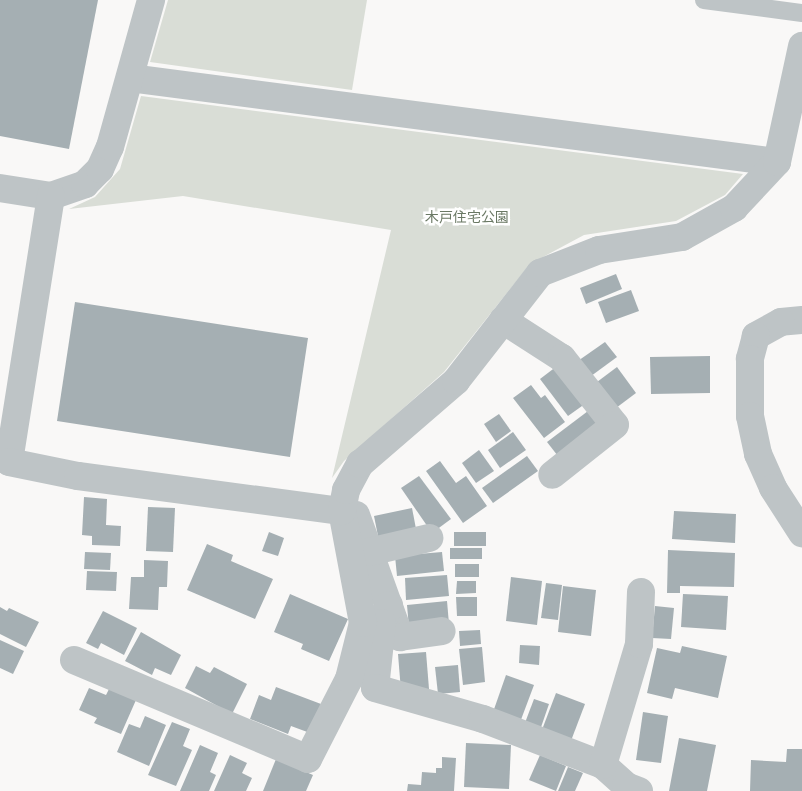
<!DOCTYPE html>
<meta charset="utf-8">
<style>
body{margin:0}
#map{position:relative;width:802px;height:791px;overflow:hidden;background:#f9f8f7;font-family:Montserrat,"Noto Sans JP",sans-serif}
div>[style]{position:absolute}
.green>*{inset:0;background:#d9ddd6}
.building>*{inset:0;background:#a5afb3}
.service>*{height:18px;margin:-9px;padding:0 9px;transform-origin:9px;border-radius:9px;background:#bec4c6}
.minor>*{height:28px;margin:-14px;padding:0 14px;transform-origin:14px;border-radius:14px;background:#bec4c6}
.tertiary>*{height:28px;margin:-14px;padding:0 14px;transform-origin:14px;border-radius:14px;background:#bec4c6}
span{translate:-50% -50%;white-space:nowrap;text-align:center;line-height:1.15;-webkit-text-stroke:5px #fff;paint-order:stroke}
.park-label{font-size:14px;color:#6a7864}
</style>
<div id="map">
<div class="green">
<i style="clip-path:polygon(168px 0,367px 0,352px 90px,150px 62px)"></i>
<i style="clip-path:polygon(141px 96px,743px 174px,725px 195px,676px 221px,584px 235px,530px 264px,444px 372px,344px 461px,332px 478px,391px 230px,183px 196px,69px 209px,95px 197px,120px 169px)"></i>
</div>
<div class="building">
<i style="clip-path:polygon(0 0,98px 0,69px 149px,0 136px)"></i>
<i style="clip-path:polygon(616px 274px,622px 289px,586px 304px,580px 288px)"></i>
<i style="clip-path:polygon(631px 290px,639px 311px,606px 323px,598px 302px)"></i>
<i style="clip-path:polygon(75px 302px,308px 338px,290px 457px,57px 421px)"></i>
<i style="clip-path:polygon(605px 342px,617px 357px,587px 379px,575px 363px)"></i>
<i style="clip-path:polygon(710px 356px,710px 393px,651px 394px,650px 357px)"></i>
<i style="clip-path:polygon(561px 363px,589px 401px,568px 416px,540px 379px)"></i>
<i style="clip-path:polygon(617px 367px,636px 393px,612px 411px,593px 385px)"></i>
<i style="clip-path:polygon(531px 385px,541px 398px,545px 395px,565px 422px,544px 438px,513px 398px)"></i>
<i style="clip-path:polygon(592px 408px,606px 425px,561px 460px,547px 442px)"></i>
<i style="clip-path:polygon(499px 414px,511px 431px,496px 442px,484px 424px)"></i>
<i style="clip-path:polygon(513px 432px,526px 450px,500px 468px,488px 450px)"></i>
<i style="clip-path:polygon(479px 450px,494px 471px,476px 483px,462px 463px)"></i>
<i style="clip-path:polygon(527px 456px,538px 471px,493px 503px,482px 488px)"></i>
<i style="clip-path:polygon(440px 461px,456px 483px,466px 476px,487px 506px,463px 523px,426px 471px)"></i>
<i style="clip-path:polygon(419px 476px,451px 519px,432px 533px,401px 488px)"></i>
<i style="clip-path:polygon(84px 497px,107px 499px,106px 525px,121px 526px,120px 546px,92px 545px,92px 536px,82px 535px)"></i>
<i style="clip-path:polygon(148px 507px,175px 508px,173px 552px,146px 551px)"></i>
<i style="clip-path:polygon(412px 508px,417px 534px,379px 541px,374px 516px)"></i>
<i style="clip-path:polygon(674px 511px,736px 514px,735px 543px,672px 539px)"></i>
<i style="clip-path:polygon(269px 532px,284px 538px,278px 556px,262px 551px)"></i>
<i style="clip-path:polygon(454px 532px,486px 532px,486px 546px,454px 546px)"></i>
<i style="clip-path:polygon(207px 544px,233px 555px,231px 561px,273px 579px,255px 619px,187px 590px)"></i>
<i style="clip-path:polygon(450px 548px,482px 548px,482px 559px,450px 559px)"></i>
<i style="clip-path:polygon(668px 550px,735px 553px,734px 587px,680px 586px,680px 593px,667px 593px)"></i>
<i style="clip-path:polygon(85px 552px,111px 553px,110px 570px,84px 569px)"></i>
<i style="clip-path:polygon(442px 552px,444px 571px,397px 576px,395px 556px)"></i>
<i style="clip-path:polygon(144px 560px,168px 561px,167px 587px,159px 587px,158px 610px,129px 609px,131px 577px,144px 577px)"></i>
<i style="clip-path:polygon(455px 564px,479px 564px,479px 577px,455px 577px)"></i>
<i style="clip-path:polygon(87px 571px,117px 572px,116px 591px,86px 590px)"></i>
<i style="clip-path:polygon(447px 575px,449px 596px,406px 600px,405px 578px)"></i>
<i style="clip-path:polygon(511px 577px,542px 581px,537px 625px,506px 621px)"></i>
<i style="clip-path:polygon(457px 581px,476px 581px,476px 593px,456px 594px)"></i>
<i style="clip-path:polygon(546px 583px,562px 585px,558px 620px,541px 618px)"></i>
<i style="clip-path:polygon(563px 586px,596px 590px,591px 636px,558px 632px)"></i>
<i style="clip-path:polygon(290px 594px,348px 619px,329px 661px,301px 649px,303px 644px,274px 632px)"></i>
<i style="clip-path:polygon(683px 594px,728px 596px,726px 630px,681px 627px)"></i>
<i style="clip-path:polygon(456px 597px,477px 597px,477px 616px,457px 616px)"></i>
<i style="clip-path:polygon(447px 601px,449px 624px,409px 628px,407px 605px)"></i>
<i style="clip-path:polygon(655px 606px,674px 608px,671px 639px,652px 638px)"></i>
<i style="clip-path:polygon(0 607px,7px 611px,9px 608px,39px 622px,26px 647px,0 634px)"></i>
<i style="clip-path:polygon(103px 611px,137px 628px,124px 655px,101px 643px,98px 649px,86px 643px)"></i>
<i style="clip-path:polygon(480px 630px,481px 644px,460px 646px,459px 631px)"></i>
<i style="clip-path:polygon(141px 632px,181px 655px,171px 675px,155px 668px,152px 675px,125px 661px)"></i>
<i style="clip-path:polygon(0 640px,24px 651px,13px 674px,0 668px)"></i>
<i style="clip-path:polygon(520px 645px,540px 646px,539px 665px,519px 663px)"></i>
<i style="clip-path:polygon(682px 646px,727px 656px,718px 698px,675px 688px,672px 699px,647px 693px,657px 648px,680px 653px)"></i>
<i style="clip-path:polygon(482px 647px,485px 682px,463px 685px,459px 649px)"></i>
<i style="clip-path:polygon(426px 652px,429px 689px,401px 691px,398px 654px)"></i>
<i style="clip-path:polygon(458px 665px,460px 692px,438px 694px,435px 667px)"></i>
<i style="clip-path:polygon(196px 666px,210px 673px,214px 667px,247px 684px,232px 714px,185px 688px)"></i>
<i style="clip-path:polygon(506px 675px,534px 685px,519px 725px,492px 715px)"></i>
<i style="clip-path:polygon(276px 687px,321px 704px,310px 733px,291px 726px,288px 734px,250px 719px,259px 695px,271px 700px)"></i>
<i style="clip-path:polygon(89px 688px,106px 695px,109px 689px,136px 700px,121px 734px,94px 723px,97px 718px,79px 710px)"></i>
<i style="clip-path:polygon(556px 693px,585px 704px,569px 746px,540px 735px)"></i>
<i style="clip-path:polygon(534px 699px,549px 704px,539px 733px,523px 728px)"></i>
<i style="clip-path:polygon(643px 712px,668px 716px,661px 763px,636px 760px)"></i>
<i style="clip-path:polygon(145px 716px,166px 725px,149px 766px,117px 752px,129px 724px,140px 728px)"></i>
<i style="clip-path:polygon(172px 722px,190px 729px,183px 746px,192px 750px,176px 786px,148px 775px)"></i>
<i style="clip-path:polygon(679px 738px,716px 745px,707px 791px,669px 791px)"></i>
<i style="clip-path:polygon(466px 743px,511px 745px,509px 789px,464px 787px)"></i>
<i style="clip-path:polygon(200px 745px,218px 753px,210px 772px,216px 775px,209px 791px,180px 791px)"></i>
<i style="clip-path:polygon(787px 749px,802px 749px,802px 791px,750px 791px,751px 760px,786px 762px)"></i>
<i style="clip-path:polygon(230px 755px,247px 763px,242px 773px,252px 778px,246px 791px,214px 791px)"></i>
<i style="clip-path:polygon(540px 755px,566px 766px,556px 791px,529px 780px)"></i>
<i style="clip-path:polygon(442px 757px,456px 758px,454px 791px,407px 791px,408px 784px,421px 785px,422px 772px,436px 773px,436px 768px,442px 768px)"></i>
<i style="clip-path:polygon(276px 759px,313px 775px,306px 791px,263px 791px)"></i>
<i style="clip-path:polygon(568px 767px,583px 773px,575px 791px,558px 791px)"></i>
</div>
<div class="service">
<i style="left:704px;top:0;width:99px;rotate:7.6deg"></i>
</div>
<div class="minor">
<i style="left:503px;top:320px;width:70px;rotate:32.8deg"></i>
<i style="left:562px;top:358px;width:85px;rotate:51.7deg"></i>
<i style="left:615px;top:425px;width:80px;rotate:141.6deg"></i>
<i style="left:802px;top:320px;width:21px;rotate:175deg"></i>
<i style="left:781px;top:322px;width:29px;rotate:151deg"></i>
<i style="left:756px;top:336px;width:24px;rotate:105deg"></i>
<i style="left:750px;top:359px;width:57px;rotate:90deg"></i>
<i style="left:750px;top:416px;width:39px;rotate:78deg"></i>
<i style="left:758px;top:454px;width:37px;rotate:66deg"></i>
<i style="left:773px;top:488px;width:54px;rotate:57.2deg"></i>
<i style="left:356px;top:515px;width:130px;rotate:70.2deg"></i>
<i style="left:400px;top:637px;width:42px;rotate:-8.1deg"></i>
<i style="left:369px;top:552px;width:62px;rotate:-13.1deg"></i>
<i style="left:389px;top:605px;width:19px;rotate:111deg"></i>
<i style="left:382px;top:623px;width:65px;rotate:96.1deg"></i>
<i style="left:375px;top:688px;width:112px;rotate:16deg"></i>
<i style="left:483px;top:719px;width:129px;rotate:21deg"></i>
<i style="left:603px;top:765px;width:31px;rotate:42deg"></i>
<i style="left:626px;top:786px;width:14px;rotate:21deg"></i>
<i style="left:74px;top:660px;width:254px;rotate:22.9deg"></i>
<i style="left:308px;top:759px;width:90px;rotate:-62.9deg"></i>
<i style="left:349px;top:679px;width:58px;rotate:-76deg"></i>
<i style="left:363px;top:623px;width:114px;rotate:-100.6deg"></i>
<i style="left:603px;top:765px;width:126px;rotate:-73.4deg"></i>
<i style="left:639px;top:644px;width:52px;rotate:-87.8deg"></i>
</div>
<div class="tertiary">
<i style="left:130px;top:78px;width:652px;rotate:7.4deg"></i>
<i style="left:0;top:188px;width:52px;rotate:8.9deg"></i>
<i style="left:51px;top:196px;width:36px;rotate:-19deg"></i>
<i style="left:85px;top:184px;width:21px;rotate:-45deg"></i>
<i style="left:100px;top:169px;width:24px;rotate:-66deg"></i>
<i style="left:110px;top:147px;width:153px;rotate:-74.4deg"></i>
<i style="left:51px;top:196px;width:269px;rotate:99deg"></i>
<i style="left:9px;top:462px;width:70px;rotate:11.5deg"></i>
<i style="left:78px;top:476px;width:266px;rotate:7.6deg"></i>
<i style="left:342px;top:511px;width:21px;rotate:-79deg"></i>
<i style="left:346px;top:490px;width:30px;rotate:-62deg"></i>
<i style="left:360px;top:464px;width:127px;rotate:-40.8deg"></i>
<i style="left:456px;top:381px;width:137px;rotate:-52.1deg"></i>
<i style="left:540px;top:273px;width:63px;rotate:-21.3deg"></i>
<i style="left:599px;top:250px;width:84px;rotate:-8.9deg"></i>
<i style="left:682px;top:237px;width:60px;rotate:-29.1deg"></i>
<i style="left:734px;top:208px;width:63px;rotate:-46.9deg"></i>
<i style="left:777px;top:162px;width:119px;rotate:-77.8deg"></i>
</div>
<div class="park-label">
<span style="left:467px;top:217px">木戸住宅公園</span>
</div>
</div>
